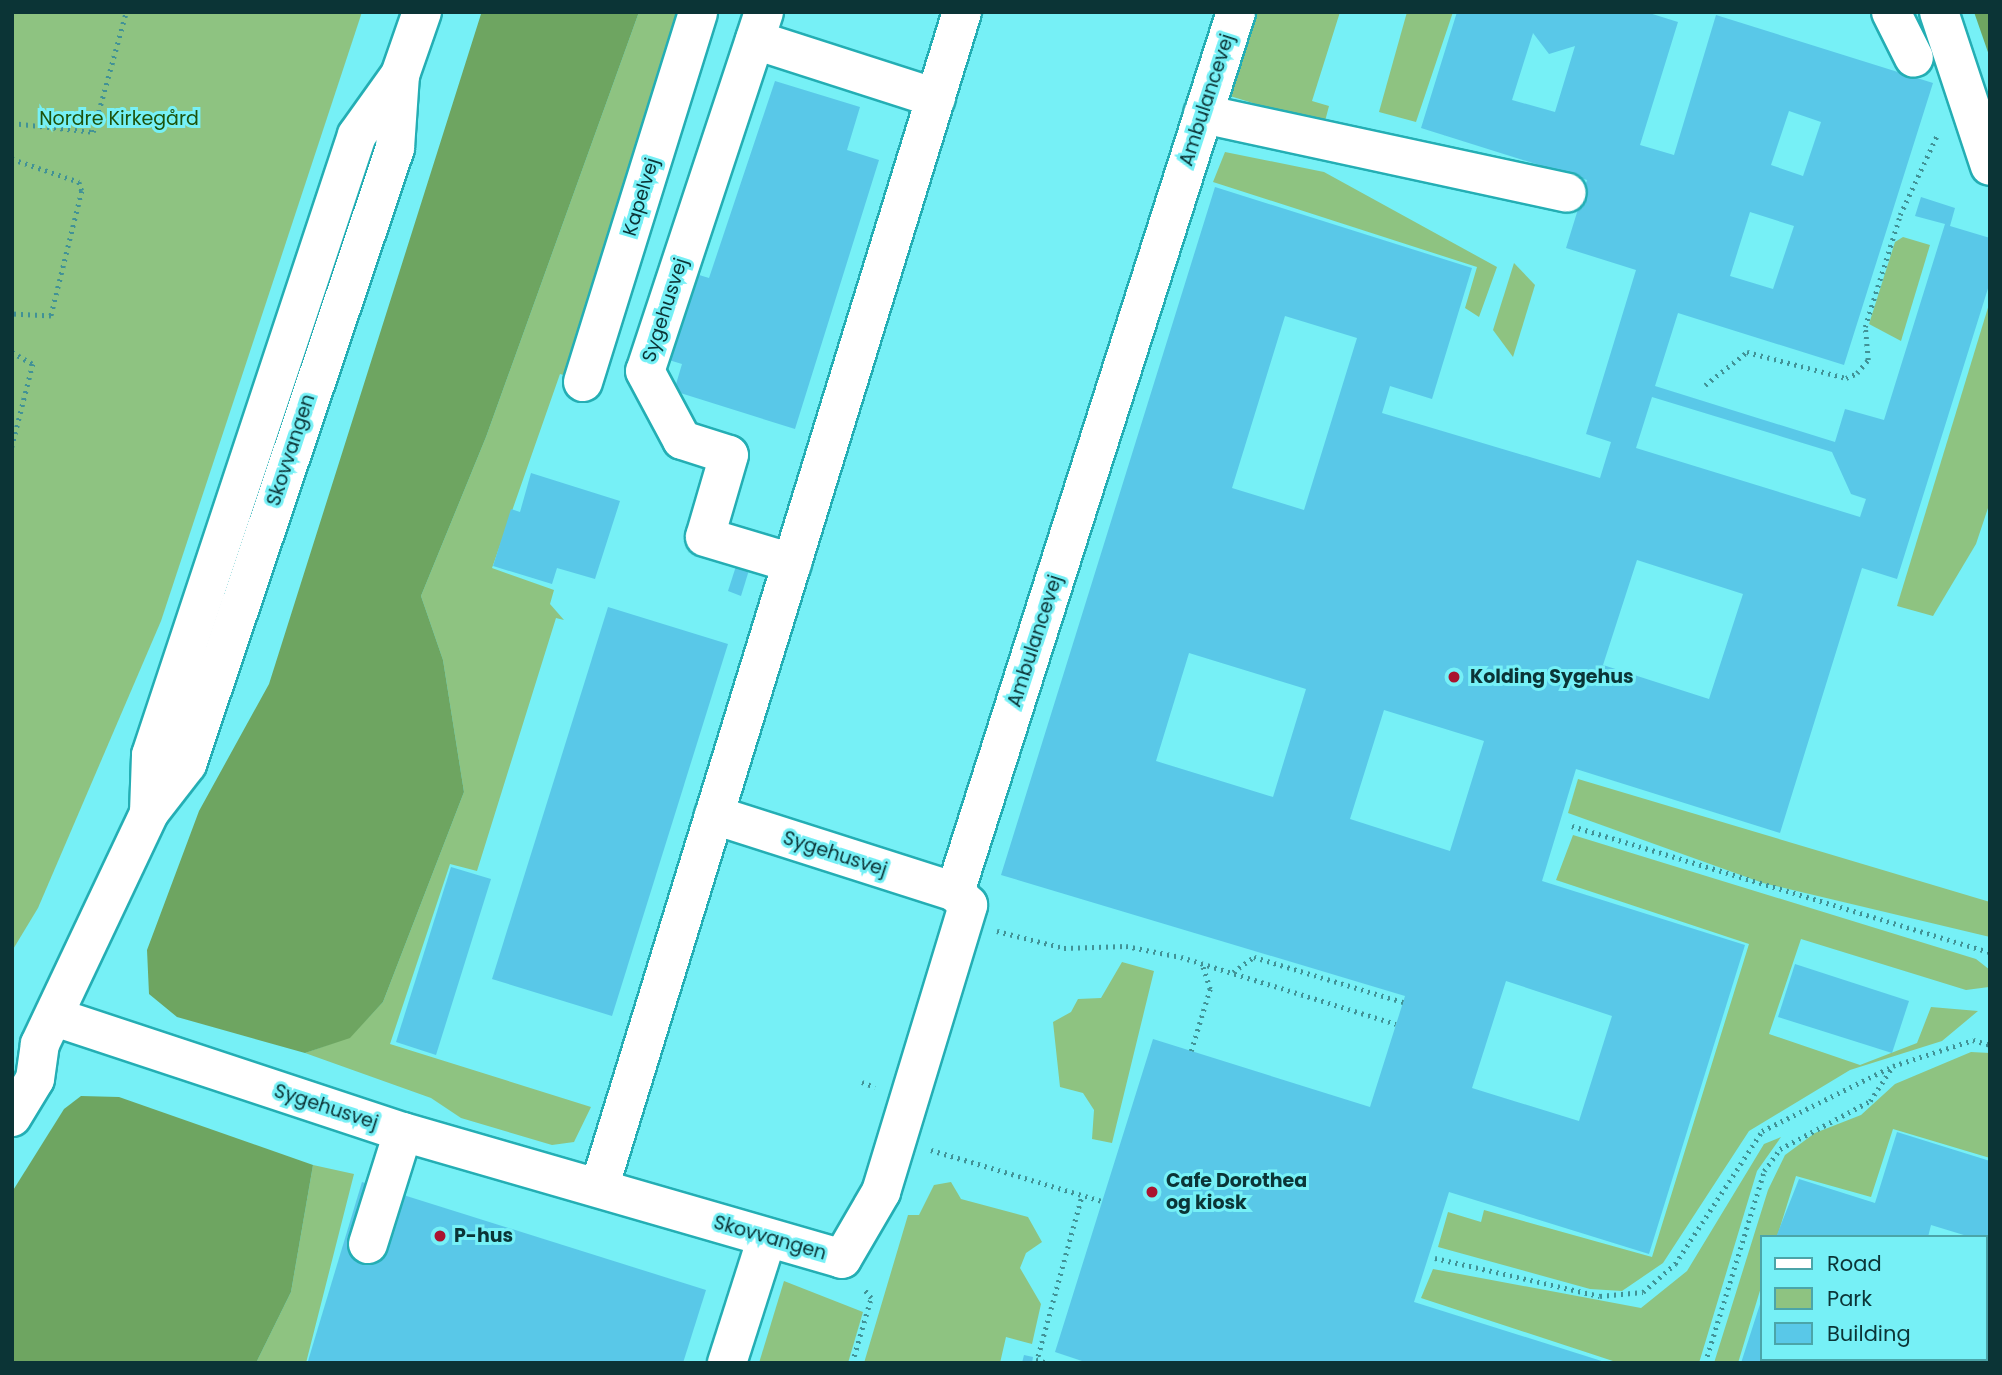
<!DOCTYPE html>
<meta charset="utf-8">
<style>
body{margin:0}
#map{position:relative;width:2002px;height:1375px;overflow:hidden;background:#76f0f6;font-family:Poppins,sans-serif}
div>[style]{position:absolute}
.green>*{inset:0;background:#8ec381}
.forest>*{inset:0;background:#6ea561}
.building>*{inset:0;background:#59c8e8}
.path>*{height:4.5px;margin-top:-2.25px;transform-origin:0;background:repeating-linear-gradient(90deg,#419296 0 2px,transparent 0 7px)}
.roads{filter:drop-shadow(2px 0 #24aeb4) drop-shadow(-2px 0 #24aeb4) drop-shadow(0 2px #24aeb4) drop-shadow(0 -2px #24aeb4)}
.minor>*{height:38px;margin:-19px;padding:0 19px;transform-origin:19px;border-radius:19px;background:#fff}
.dots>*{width:19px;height:19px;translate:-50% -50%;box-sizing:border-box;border:4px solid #76f0f6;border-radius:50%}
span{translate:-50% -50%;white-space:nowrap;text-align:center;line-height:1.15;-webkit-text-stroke:6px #76f0f6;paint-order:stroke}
.street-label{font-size:19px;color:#0b3436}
.park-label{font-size:19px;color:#1d530c}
.poi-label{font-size:19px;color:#0b3436;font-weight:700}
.left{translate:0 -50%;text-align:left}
.frame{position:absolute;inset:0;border:14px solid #0b3436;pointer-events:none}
.legend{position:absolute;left:1760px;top:1235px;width:228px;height:126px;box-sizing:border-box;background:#76f0f6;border:2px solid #4ba5a9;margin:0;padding:9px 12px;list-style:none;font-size:21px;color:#0b3436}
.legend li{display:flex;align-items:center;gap:14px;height:35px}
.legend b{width:35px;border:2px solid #4ba5a9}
</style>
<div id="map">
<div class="green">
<i style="clip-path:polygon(12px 12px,362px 12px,161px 621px,38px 908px,12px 951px)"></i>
<i style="clip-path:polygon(639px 12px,682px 12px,567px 376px,560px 374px,492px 568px,554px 590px,550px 604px,564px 620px,556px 618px,477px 871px,450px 864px,390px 1044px,591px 1107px,574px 1142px,552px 1145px,461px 1118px,431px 1098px,305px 1053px,350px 1037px,383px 1002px,464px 792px,443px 660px,421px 596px,486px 437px)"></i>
<i style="clip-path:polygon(1252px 12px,1340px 12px,1312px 101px,1329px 106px,1324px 125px,1230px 96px)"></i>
<i style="clip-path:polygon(1407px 12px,1453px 12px,1416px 122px,1379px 112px)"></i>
<i style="clip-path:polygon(1225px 152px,1324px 172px,1497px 267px,1479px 317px,1465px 308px,1477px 267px,1213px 182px)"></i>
<i style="clip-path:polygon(1903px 237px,1930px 245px,1901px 341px,1869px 324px,1895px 242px)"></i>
<i style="clip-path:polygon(1514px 263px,1535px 285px,1513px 357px,1493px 330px)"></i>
<i style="clip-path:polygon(1990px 301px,1990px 502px,1976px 544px,1933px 616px,1897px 606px)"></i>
<i style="clip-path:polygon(1578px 779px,1990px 902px,1990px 937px,1763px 883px,1568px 813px)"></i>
<i style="clip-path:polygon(1573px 835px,1976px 959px,1990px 970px,1989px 987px,1966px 990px,1801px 939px,1769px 1034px,1860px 1065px,1917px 1043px,1931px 1007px,1978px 1011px,1942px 1041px,1850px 1070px,1749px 1131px,1663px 1263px,1622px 1291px,1590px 1289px,1438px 1247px,1448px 1212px,1481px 1222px,1484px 1210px,1652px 1257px,1749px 944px,1556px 880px)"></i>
<i style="clip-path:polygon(1122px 962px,1154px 971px,1112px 1143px,1092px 1139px,1094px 1110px,1083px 1093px,1060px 1087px,1053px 1022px,1071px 1012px,1078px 999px,1101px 998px)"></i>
<i style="clip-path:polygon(1971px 1052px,1990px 1053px,1990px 1158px,1893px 1129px,1871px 1197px,1796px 1176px,1777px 1237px,1762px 1237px,1762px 1284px,1738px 1363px,1714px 1363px,1768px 1190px,1785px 1155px,1815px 1133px,1861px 1115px,1895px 1084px)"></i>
<i style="clip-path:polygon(1781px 1137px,1757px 1171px,1699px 1363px,1619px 1363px,1421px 1298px,1433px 1269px,1641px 1308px,1687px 1271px,1764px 1144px)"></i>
<i style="clip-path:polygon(313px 1165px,354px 1174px,306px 1363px,256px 1363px,291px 1292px)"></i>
<i style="clip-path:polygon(951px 1182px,961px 1199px,1028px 1217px,1042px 1242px,1026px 1253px,1020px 1268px,1041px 1304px,1032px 1344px,1006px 1337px,1000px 1363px,864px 1363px,908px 1215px,919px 1215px,934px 1185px)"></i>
<i style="clip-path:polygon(1990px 1250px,1990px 1363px,1896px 1360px,1986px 1359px)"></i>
<i style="clip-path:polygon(784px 1281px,863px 1312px,848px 1363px,759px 1363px)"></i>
</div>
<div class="forest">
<i style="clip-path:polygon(639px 12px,486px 437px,421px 596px,443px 660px,464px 792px,383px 1002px,350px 1038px,305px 1053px,177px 1017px,149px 994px,147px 950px,199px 811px,269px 684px,481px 14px)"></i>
<i style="clip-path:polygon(1974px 12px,1990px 12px,1990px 58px)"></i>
<i style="clip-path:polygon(81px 1096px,119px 1097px,313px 1165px,291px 1292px,256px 1363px,12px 1363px,12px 1192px,64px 1109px)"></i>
</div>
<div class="building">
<i style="clip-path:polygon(evenodd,1457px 12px,1646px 12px,1678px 22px,1640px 145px,1674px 155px,1716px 15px,1933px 83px,1844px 365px,1678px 313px,1655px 386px,1835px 442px,1845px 409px,1884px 420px,1945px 224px,1915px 216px,1921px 197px,1955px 208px,1950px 226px,1990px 238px,1990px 282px,1897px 579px,1862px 568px,1780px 833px,1576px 769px,1542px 881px,1745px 945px,1649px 1254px,1449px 1192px,1414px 1302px,1608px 1363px,1088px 1363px,1055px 1352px,1153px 1039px,1370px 1107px,1405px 996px,1001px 875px,1215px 187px,1472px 268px,1432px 399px,1390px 386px,1382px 413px,1600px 478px,1611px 442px,1586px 434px,1636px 270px,1566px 248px,1587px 180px,1421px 128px,1457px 12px,1533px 33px,1549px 54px,1575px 46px,1555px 112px,1512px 100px,1533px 33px,1457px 12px,1789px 111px,1821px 122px,1803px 176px,1771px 165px,1789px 111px,1457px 12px,1750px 212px,1794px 226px,1773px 289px,1730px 276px,1750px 212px,1457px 12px,1285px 316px,1357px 338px,1304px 510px,1232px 488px,1285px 316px,1457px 12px,1652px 397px,1832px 452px,1851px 494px,1866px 499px,1860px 517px,1636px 448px,1652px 397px,1457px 12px,1637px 560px,1743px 594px,1709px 699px,1603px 665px,1637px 560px,1457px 12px,1189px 653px,1306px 689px,1273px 797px,1156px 761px,1189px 653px,1457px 12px,1384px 710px,1484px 741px,1450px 851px,1350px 819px,1384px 710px,1457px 12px,1506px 981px,1612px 1016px,1579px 1121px,1472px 1088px,1506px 981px)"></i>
<i style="clip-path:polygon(775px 81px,860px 107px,847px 150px,879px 160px,795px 429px,674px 391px,682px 364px,659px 357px,686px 271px,709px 278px)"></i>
<i style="clip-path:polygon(531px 473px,620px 501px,595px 579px,557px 568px,552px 584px,493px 566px,511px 509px,520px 512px)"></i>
<i style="clip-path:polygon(737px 563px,750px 567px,741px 596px,728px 591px)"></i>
<i style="clip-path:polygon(608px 607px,728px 644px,612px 1016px,492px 979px)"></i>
<i style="clip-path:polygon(451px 867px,491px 879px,436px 1055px,396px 1042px)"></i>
<i style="clip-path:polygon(1795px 964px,1909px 1001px,1892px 1053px,1778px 1017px)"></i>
<i style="clip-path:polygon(1897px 1132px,1990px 1161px,1990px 1243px,1931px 1225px,1928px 1237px,1776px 1237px,1799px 1179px,1875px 1203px)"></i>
<i style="clip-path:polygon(362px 1182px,706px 1290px,683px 1363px,308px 1361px)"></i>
<i style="clip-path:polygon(1762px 1298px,1762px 1359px,1892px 1363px,1741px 1363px)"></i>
<i style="clip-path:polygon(1024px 1355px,1033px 1357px,1032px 1363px,1022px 1363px)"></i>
</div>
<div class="path">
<i style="left:12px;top:123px;width:81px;rotate:6.3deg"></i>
<i style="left:93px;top:132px;width:124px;rotate:-74.6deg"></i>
<i style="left:12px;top:159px;width:71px;rotate:18.9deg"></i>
<i style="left:79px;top:182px;width:9px;rotate:72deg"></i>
<i style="left:82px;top:191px;width:129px;rotate:103.9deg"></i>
<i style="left:51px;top:316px;width:39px;rotate:-177deg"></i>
<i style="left:12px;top:352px;width:24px;rotate:30deg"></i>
<i style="left:33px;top:364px;width:86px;rotate:104.2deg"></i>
<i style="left:1705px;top:385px;width:53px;rotate:-38.2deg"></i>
<i style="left:1747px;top:352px;width:102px;rotate:14.7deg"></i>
<i style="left:1846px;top:378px;width:12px;rotate:-24deg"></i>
<i style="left:1857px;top:373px;width:17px;rotate:-50deg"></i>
<i style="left:1868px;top:360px;width:33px;rotate:-95deg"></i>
<i style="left:1865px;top:327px;width:117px;rotate:-72.6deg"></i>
<i style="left:1900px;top:215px;width:90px;rotate:-65.1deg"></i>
<i style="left:1572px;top:826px;width:437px;rotate:16.8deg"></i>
<i style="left:997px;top:931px;width:69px;rotate:14.2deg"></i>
<i style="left:1064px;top:948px;width:62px;rotate:-1.8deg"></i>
<i style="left:1126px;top:946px;width:56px;rotate:11.3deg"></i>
<i style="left:1181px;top:957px;width:225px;rotate:17.3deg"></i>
<i style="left:1233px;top:972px;width:26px;rotate:-36deg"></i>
<i style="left:1254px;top:957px;width:156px;rotate:16.8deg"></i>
<i style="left:1191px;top:1051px;width:65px;rotate:-73deg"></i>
<i style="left:1210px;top:989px;width:26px;rotate:-108deg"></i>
<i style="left:862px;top:1082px;width:14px;rotate:21deg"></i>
<i style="left:931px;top:1150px;width:178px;rotate:16.6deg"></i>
<i style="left:1435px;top:1258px;width:169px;rotate:13deg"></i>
<i style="left:1600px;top:1296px;width:43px;rotate:-5.3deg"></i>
<i style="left:1643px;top:1292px;width:43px;rotate:-41.2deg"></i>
<i style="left:1675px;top:1264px;width:159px;rotate:-56.8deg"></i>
<i style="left:1762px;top:1131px;width:146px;rotate:-26.4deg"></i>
<i style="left:1036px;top:1359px;width:12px;rotate:20deg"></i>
<i style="left:852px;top:1363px;width:68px;rotate:-73.7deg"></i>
<i style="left:871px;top:1298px;width:13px;rotate:-129deg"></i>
<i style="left:1036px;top:1363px;width:174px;rotate:-74.7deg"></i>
<i style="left:1705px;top:1363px;width:201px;rotate:-72.9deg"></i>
<i style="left:1764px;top:1171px;width:27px;rotate:-54deg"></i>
<i style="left:1780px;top:1149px;width:102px;rotate:-28.1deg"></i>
<i style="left:1870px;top:1101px;width:42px;rotate:-56.7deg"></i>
<i style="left:1893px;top:1066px;width:84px;rotate:-18deg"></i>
<i style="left:1973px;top:1040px;width:18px;rotate:16deg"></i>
</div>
<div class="roads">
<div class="minor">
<i style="left:764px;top:12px;width:378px;rotate:108.3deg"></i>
<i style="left:645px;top:371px;width:78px;rotate:61.8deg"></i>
<i style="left:682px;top:440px;width:49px;rotate:17.7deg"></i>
<i style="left:729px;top:455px;width:85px;rotate:106.3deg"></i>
<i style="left:705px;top:537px;width:91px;rotate:16.6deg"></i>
<i style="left:1891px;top:12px;width:51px;rotate:63.4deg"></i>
<i style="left:1939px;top:12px;width:162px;rotate:71.7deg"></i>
<i style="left:755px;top:40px;width:190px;rotate:17.8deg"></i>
<i style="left:1203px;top:114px;width:372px;rotate:12.2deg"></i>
<i style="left:583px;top:382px;width:387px;rotate:-72.7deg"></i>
<i style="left:149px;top:813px;width:58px;rotate:-88deg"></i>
<i style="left:151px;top:755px;width:653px;rotate:-71.62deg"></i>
<i style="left:357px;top:135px;width:74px;rotate:-54.4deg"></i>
<i style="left:714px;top:815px;width:253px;rotate:17.7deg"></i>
<i style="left:55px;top:1017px;width:367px;rotate:18.3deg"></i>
<i style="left:403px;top:1132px;width:457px;rotate:16.1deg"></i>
<i style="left:842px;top:1259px;width:78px;rotate:-59.8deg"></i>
<i style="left:881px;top:1192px;width:300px;rotate:-73.1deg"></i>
<i style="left:968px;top:905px;width:18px;rotate:-135deg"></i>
<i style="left:955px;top:892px;width:924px;rotate:-72.29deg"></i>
<i style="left:12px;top:1117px;width:44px;rotate:-58.8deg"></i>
<i style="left:35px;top:1079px;width:35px;rotate:-82deg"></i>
<i style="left:40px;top:1044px;width:255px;rotate:-64.7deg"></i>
<i style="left:149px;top:813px;width:62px;rotate:-52.2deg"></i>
<i style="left:187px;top:764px;width:650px;rotate:-71.34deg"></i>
<i style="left:395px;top:148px;width:73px;rotate:-86.1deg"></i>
<i style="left:400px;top:75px;width:67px;rotate:-70.8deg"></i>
<i style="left:600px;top:1185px;width:1228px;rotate:-72.85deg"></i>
<i style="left:368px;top:1244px;width:117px;rotate:-72.6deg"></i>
<i style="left:727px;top:1363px;width:131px;rotate:-72.3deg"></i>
</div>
</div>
<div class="dots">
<i style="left:1454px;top:677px;background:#aa132f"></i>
<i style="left:1152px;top:1192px;background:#aa132f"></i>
<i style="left:440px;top:1236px;background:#aa132f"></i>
</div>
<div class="street-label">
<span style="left:1207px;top:100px;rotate:-72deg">Ambulancevej</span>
<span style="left:641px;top:197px;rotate:-73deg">Kapelvej</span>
<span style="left:665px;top:310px;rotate:-72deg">Sygehusvej</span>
<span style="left:291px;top:450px;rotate:-72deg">Skovvangen</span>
<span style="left:1035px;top:641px;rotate:-72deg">Ambulancevej</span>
<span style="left:835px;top:854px;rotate:18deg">Sygehusvej</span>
<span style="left:326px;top:1107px;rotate:18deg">Sygehusvej</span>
<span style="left:770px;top:1238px;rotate:16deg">Skovvangen</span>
</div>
<div class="park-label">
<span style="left:119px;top:119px">Nordre Kirkegård</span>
</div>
<div class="poi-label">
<span class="left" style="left:1470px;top:677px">Kolding Sygehus</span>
<span class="left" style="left:1166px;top:1192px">Cafe Dorothea<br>og kiosk</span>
<span class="left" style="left:454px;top:1236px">P-hus</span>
</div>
<div class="frame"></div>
<ul class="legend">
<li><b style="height:9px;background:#fff"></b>Road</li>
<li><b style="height:19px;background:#8ec381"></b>Park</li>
<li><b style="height:19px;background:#59c8e8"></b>Building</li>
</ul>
</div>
